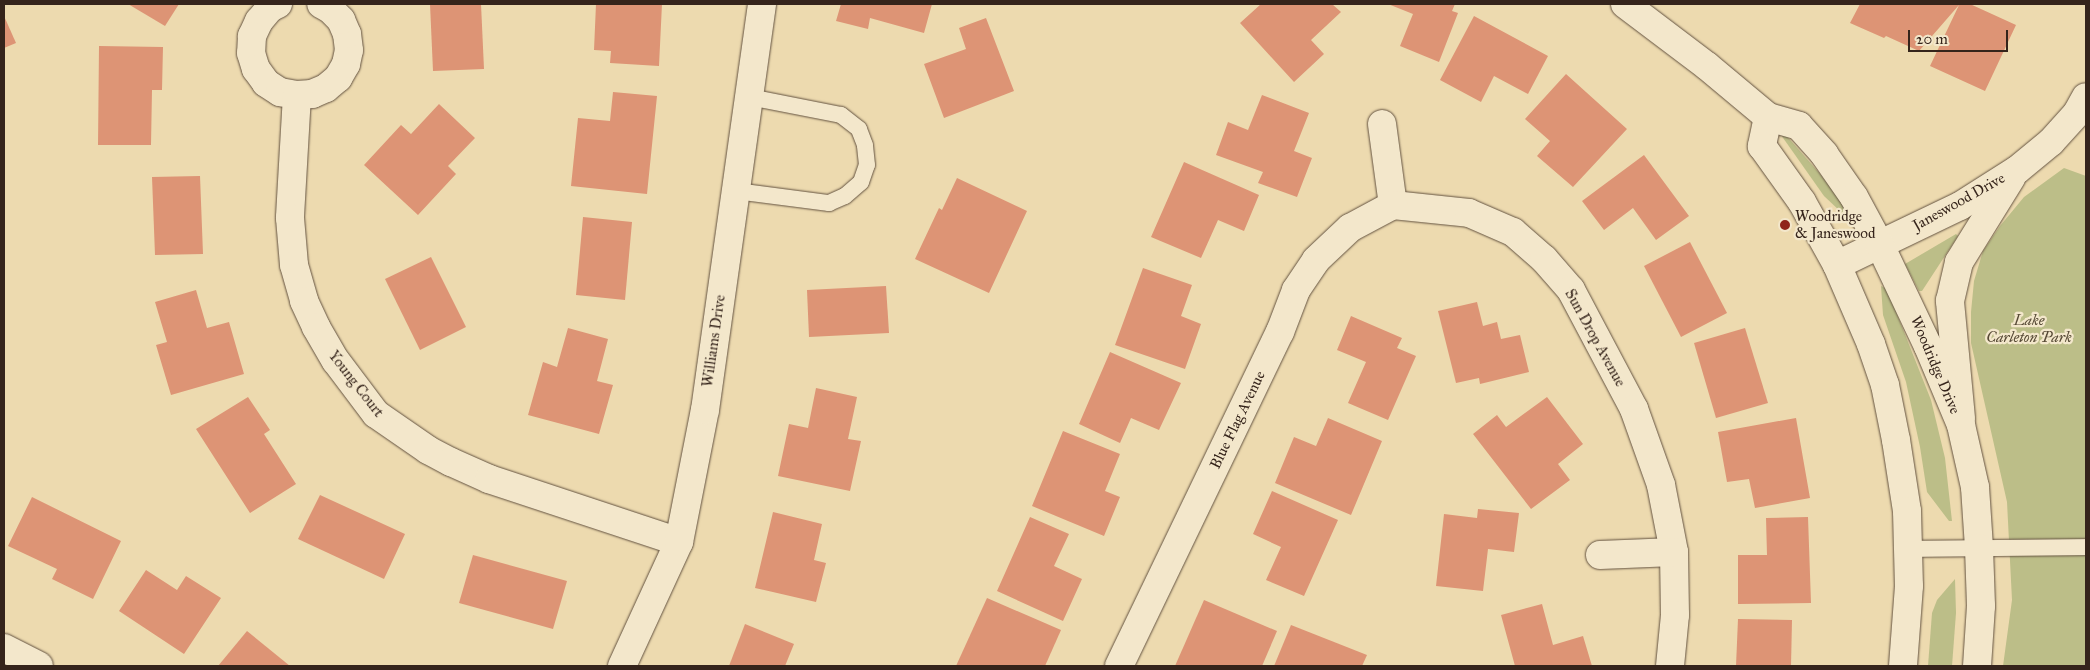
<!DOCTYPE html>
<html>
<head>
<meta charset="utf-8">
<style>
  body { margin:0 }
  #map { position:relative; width:2090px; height:670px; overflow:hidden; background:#eddaaf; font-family:"IM FELL Great Primer",serif }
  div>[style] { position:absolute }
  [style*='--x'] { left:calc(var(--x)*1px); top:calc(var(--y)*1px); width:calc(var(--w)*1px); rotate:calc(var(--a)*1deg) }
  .green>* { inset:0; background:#bcbe88 }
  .building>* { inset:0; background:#dd9475 }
  .roads { filter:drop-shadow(0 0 1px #635240) drop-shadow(0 0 1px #635240) }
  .service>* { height:16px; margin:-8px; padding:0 8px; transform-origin:8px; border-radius:8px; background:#f3e7cb }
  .minor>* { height:28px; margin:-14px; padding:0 14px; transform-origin:14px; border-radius:14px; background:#f3e7cb }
  .tertiary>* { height:28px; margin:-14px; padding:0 14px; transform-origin:14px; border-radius:14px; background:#f3e7cb }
  .dots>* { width:14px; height:14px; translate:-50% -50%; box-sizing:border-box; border:2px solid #f3e7cb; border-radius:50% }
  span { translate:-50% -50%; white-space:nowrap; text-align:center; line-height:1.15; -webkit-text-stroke:4.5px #f3e7cb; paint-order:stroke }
  .street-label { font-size:15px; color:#35241b }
  .poi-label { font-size:15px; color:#35241b }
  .left { translate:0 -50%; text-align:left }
  .park-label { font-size:15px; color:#574a36; font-style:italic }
  .frame { position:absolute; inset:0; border:5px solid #35241b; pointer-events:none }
  .scale { position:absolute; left:1908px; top:30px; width:100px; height:22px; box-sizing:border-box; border:2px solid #35241b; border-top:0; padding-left:6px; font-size:15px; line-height:18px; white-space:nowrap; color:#35241b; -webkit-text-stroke:4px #f3e7cb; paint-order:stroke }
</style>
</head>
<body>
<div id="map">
  <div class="green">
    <i style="clip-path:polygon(1784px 133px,1821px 175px,1844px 206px,1844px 211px,1842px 213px,1824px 196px,1781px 135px)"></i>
    <i style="clip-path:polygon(2064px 168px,2086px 176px,2086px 666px,2003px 666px,2012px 600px,2007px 502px,1971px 343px,1971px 312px,1974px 281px,1983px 251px,2000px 226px,2024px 197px)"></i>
    <i style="clip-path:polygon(1956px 234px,1958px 236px,1939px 265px,1922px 291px,1919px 291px,1905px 264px)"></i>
    <i style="clip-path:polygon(1881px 286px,1887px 289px,1931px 400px,1945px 458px,1952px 521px,1949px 521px,1927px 492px,1920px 447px,1906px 382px,1883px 315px)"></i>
    <i style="clip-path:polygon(1955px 579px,1956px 613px,1952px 666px,1928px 666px,1932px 613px,1937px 600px)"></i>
  </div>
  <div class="building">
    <i style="clip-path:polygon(128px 4px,179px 4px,165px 26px)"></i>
    <i style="clip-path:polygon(430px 4px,481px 4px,484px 69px,433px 71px)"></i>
    <i style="clip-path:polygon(596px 4px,662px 4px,659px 66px,610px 63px,611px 51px,594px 50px)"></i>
    <i style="clip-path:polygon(841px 4px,932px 4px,924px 33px,870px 18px,868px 29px,836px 21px)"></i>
    <i style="clip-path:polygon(1261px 4px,1332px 4px,1341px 12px,1311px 40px,1324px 54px,1294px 82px,1240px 23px)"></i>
    <i style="clip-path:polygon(1388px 4px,1455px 4px,1452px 11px,1458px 13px,1439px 62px,1400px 46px,1413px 14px)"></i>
    <i style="clip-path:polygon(1860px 4px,1970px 4px,2016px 25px,1985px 91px,1930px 66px,1959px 5px,1919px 51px,1886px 36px,1884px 38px,1850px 23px)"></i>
    <i style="clip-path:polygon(4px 16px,16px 43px,4px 48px)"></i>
    <i style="clip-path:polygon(1474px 16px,1548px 56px,1528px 94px,1494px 76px,1481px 102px,1440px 80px)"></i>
    <i style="clip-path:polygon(986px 18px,1014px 91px,944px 118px,924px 64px,966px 49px,959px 28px)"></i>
    <i style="clip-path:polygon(99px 46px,163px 47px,162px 90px,152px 90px,151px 145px,98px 145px)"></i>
    <i style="clip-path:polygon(1566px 74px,1627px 129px,1573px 187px,1537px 156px,1550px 141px,1525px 119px)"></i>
    <i style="clip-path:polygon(613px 92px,657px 96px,647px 194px,571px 186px,578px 118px,610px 121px)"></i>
    <i style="clip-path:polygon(1262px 95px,1309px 113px,1294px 151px,1312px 158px,1297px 197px,1258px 183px,1263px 172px,1216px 155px,1228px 122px,1248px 130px)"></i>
    <i style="clip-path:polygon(439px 104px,475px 138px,448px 166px,456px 174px,418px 215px,364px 165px,401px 125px,411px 134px)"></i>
    <i style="clip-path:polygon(1644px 155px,1689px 216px,1656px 240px,1633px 208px,1604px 230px,1582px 201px)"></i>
    <i style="clip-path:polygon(1184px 162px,1259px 195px,1244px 231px,1218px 220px,1201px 258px,1151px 237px)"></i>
    <i style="clip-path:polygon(200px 176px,203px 254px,155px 255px,152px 177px)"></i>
    <i style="clip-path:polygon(957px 178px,1027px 211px,989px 293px,915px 259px,939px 208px,942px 210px)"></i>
    <i style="clip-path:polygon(583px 217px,632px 222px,625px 300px,576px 295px)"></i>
    <i style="clip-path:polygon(1690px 242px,1727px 313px,1681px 337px,1644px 266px)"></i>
    <i style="clip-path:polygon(431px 257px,466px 327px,420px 350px,385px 279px)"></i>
    <i style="clip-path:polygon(1143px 268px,1192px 285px,1181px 316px,1201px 324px,1185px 369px,1115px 345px)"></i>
    <i style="clip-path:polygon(886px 286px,889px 333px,809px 337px,807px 290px)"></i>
    <i style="clip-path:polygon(196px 290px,207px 328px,229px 322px,244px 374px,171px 395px,156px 345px,167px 342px,155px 302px)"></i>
    <i style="clip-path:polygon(1477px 302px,1483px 326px,1497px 322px,1501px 339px,1520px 335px,1529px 372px,1480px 384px,1479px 378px,1456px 383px,1438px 311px)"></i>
    <i style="clip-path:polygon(1351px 316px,1402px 338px,1397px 348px,1416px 356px,1388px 420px,1348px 403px,1366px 362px,1337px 350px)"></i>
    <i style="clip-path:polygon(568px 328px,608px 339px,597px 381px,613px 385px,599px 434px,528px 415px,543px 362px,557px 367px)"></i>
    <i style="clip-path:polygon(1745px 328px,1768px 403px,1716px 418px,1694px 343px)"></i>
    <i style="clip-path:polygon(1110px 352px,1181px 383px,1159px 430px,1131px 418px,1120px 443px,1079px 424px)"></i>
    <i style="clip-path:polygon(816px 388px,857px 397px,848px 439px,861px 441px,850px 491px,778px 476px,789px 424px,808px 428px)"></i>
    <i style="clip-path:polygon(248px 397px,270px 430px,264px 434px,296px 484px,250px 513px,196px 429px)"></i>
    <i style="clip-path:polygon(1547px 397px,1583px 444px,1558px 464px,1570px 480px,1531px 509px,1473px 434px,1497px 415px,1506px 427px)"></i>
    <i style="clip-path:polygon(1328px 418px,1382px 441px,1351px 515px,1275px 483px,1294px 437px,1316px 446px)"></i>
    <i style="clip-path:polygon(1796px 418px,1810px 498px,1755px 508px,1749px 479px,1727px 482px,1718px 432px)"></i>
    <i style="clip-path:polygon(1063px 431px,1120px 454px,1105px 491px,1120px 497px,1104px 536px,1032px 506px)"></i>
    <i style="clip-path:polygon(1272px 491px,1338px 520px,1304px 596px,1266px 580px,1281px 547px,1253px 534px)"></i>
    <i style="clip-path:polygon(320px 495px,405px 534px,384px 579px,298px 539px)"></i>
    <i style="clip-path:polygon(32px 497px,121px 541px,93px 599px,52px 579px,57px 569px,8px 546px)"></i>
    <i style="clip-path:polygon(1478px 509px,1519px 513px,1514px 552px,1488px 549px,1483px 591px,1436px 586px,1444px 514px,1477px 518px)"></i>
    <i style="clip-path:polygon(773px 512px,822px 524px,814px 560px,826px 563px,816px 602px,755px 588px)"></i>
    <i style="clip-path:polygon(1030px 517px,1069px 534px,1054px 566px,1082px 579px,1063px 621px,997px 591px)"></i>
    <i style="clip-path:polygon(1808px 517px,1811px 603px,1738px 604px,1738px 555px,1767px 555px,1766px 518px)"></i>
    <i style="clip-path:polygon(473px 555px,567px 581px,553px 629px,459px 603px)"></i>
    <i style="clip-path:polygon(146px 570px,177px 590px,186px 576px,221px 598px,184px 654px,119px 611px)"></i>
    <i style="clip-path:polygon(987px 598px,1061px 630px,1045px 666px,956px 666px)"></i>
    <i style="clip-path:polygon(1204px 600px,1277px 631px,1262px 666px,1175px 666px)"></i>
    <i style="clip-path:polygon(1542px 604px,1553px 645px,1583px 636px,1592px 666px,1515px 666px,1501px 615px)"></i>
    <i style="clip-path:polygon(1738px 619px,1792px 620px,1791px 666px,1736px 666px)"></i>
    <i style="clip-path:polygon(745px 624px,794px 644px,785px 666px,729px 666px)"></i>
    <i style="clip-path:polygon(1291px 625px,1367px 655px,1362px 666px,1274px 666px)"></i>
    <i style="clip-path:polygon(247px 631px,290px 666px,218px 666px)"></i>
  </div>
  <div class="roads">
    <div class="service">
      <i style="--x:736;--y:191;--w:94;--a:7.4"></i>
      <i style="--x:829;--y:203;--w:17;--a:-24"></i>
      <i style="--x:845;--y:196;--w:21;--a:-41"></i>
      <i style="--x:861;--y:182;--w:18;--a:-71"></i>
      <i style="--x:867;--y:165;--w:20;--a:-96"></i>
      <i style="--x:865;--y:145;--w:17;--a:-111"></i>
      <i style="--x:859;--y:129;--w:23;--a:-142"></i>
      <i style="--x:841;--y:115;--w:94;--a:-168.9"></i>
      <i style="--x:1909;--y:549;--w:177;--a:-0.6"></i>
    </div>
    <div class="minor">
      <i style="--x:278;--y:4;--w:9;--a:153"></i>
      <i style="--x:270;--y:8;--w:17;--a:130"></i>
      <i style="--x:259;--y:21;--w:17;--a:115"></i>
      <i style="--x:252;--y:36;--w:17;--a:93"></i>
      <i style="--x:251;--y:53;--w:17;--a:73"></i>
      <i style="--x:256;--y:69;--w:17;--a:54"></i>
      <i style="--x:266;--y:83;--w:17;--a:33"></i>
      <i style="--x:280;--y:92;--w:17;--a:10"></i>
      <i style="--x:297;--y:95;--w:15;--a:-4"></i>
      <i style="--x:312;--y:94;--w:15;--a:-23"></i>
      <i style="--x:326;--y:88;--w:16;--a:-40"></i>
      <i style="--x:338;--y:78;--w:16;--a:-60"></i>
      <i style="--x:346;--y:64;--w:14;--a:-78"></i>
      <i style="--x:349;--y:50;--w:16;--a:-97"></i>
      <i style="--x:347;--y:34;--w:15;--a:-113"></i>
      <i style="--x:341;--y:20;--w:16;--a:-135"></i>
      <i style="--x:330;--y:9;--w:10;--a:-151"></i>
      <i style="--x:297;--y:95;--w:123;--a:93.3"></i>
      <i style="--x:290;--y:218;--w:47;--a:85.1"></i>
      <i style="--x:294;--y:265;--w:37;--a:74"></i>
      <i style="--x:304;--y:301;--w:29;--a:65"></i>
      <i style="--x:316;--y:327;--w:39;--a:60"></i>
      <i style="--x:336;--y:361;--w:66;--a:53"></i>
      <i style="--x:376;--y:414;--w:63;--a:34.7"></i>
      <i style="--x:428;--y:450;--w:26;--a:28"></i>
      <i style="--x:451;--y:462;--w:42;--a:24.1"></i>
      <i style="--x:489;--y:479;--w:200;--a:18.3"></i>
      <i style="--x:1382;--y:124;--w:82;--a:82.3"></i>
      <i style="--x:1393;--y:205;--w:76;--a:6"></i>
      <i style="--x:1469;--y:213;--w:48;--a:23.4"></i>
      <i style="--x:1513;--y:232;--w:41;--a:41.1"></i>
      <i style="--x:1544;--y:259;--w:41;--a:48.9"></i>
      <i style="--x:1571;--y:290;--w:135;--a:62.1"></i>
      <i style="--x:1634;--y:409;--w:81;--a:70.4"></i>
      <i style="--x:1661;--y:485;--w:68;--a:79"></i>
      <i style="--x:1674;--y:552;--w:63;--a:89.1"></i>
      <i style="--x:1675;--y:615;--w:51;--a:95.6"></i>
      <i style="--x:1837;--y:265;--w:136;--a:-25.6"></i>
      <i style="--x:1960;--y:206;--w:67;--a:-32.3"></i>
      <i style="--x:2017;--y:170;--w:44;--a:-39.5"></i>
      <i style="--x:2051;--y:142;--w:39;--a:-48"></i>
      <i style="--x:2077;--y:113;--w:18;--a:-61"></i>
      <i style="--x:1961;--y:418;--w:118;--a:-95.4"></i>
      <i style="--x:1950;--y:301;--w:40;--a:-77"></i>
      <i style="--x:1959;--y:262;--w:99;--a:-58.2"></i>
      <i style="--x:1600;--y:555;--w:74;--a:-2.3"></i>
      <i style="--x:4;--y:648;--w:39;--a:27"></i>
      <i style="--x:622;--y:666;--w:136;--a:-65.3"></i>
      <i style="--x:679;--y:542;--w:135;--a:-78.9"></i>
      <i style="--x:705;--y:410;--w:410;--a:-82"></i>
      <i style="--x:1119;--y:666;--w:371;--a:-64.3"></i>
      <i style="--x:1280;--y:332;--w:45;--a:-69.1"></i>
      <i style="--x:1296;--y:290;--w:36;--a:-56"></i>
      <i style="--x:1316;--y:260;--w:47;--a:-43.3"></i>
      <i style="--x:1350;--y:228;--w:49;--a:-28.1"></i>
    </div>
    <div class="tertiary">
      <i style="--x:1625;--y:4;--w:103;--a:37.1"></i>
      <i style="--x:1707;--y:66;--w:80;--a:39.9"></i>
      <i style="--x:1768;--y:117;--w:32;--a:16"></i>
      <i style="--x:1799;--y:126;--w:38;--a:48"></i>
      <i style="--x:1824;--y:154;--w:52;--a:55.1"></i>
      <i style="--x:1854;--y:197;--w:55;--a:61.6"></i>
      <i style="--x:1880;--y:245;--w:112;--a:64.6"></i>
      <i style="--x:1928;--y:346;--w:86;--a:67.3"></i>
      <i style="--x:1961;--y:425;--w:64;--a:77.3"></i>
      <i style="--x:1975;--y:487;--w:61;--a:86.2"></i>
      <i style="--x:1979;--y:548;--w:58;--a:88"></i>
      <i style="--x:1981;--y:606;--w:60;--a:93.8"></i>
      <i style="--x:1768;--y:117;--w:30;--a:102"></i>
      <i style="--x:1762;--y:146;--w:69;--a:54.5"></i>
      <i style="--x:1802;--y:202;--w:72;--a:60.9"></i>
      <i style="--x:1837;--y:265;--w:86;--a:66.7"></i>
      <i style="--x:1871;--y:344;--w:43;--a:71.1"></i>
      <i style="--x:1885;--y:385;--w:56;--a:78.7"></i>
      <i style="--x:1896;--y:440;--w:72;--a:81.2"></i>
      <i style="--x:1907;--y:511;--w:75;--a:88.5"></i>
      <i style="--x:1909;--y:586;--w:80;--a:94.3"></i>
    </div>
  </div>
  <div class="dots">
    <i style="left:1785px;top:225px;background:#8f2418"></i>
  </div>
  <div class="street-label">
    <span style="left:1959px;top:202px;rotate:-29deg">Janeswood Drive</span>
    <span style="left:1595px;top:338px;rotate:61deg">Sun Drop Avenue</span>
    <span style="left:714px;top:341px;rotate:-82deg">Williams Drive</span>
    <span style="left:1935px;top:365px;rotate:67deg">Woodridge Drive</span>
    <span style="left:356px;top:384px;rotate:52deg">Young Court</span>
    <span style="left:1238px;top:420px;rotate:-64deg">Blue Flag Avenue</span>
  </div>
  <div class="poi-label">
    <span class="left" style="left:1795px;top:225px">Woodridge<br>&amp; Janeswood</span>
  </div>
  <div class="park-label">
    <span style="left:2029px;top:329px">Lake<br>Carleton Park</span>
  </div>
  <div class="frame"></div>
  <div class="scale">20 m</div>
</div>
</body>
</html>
